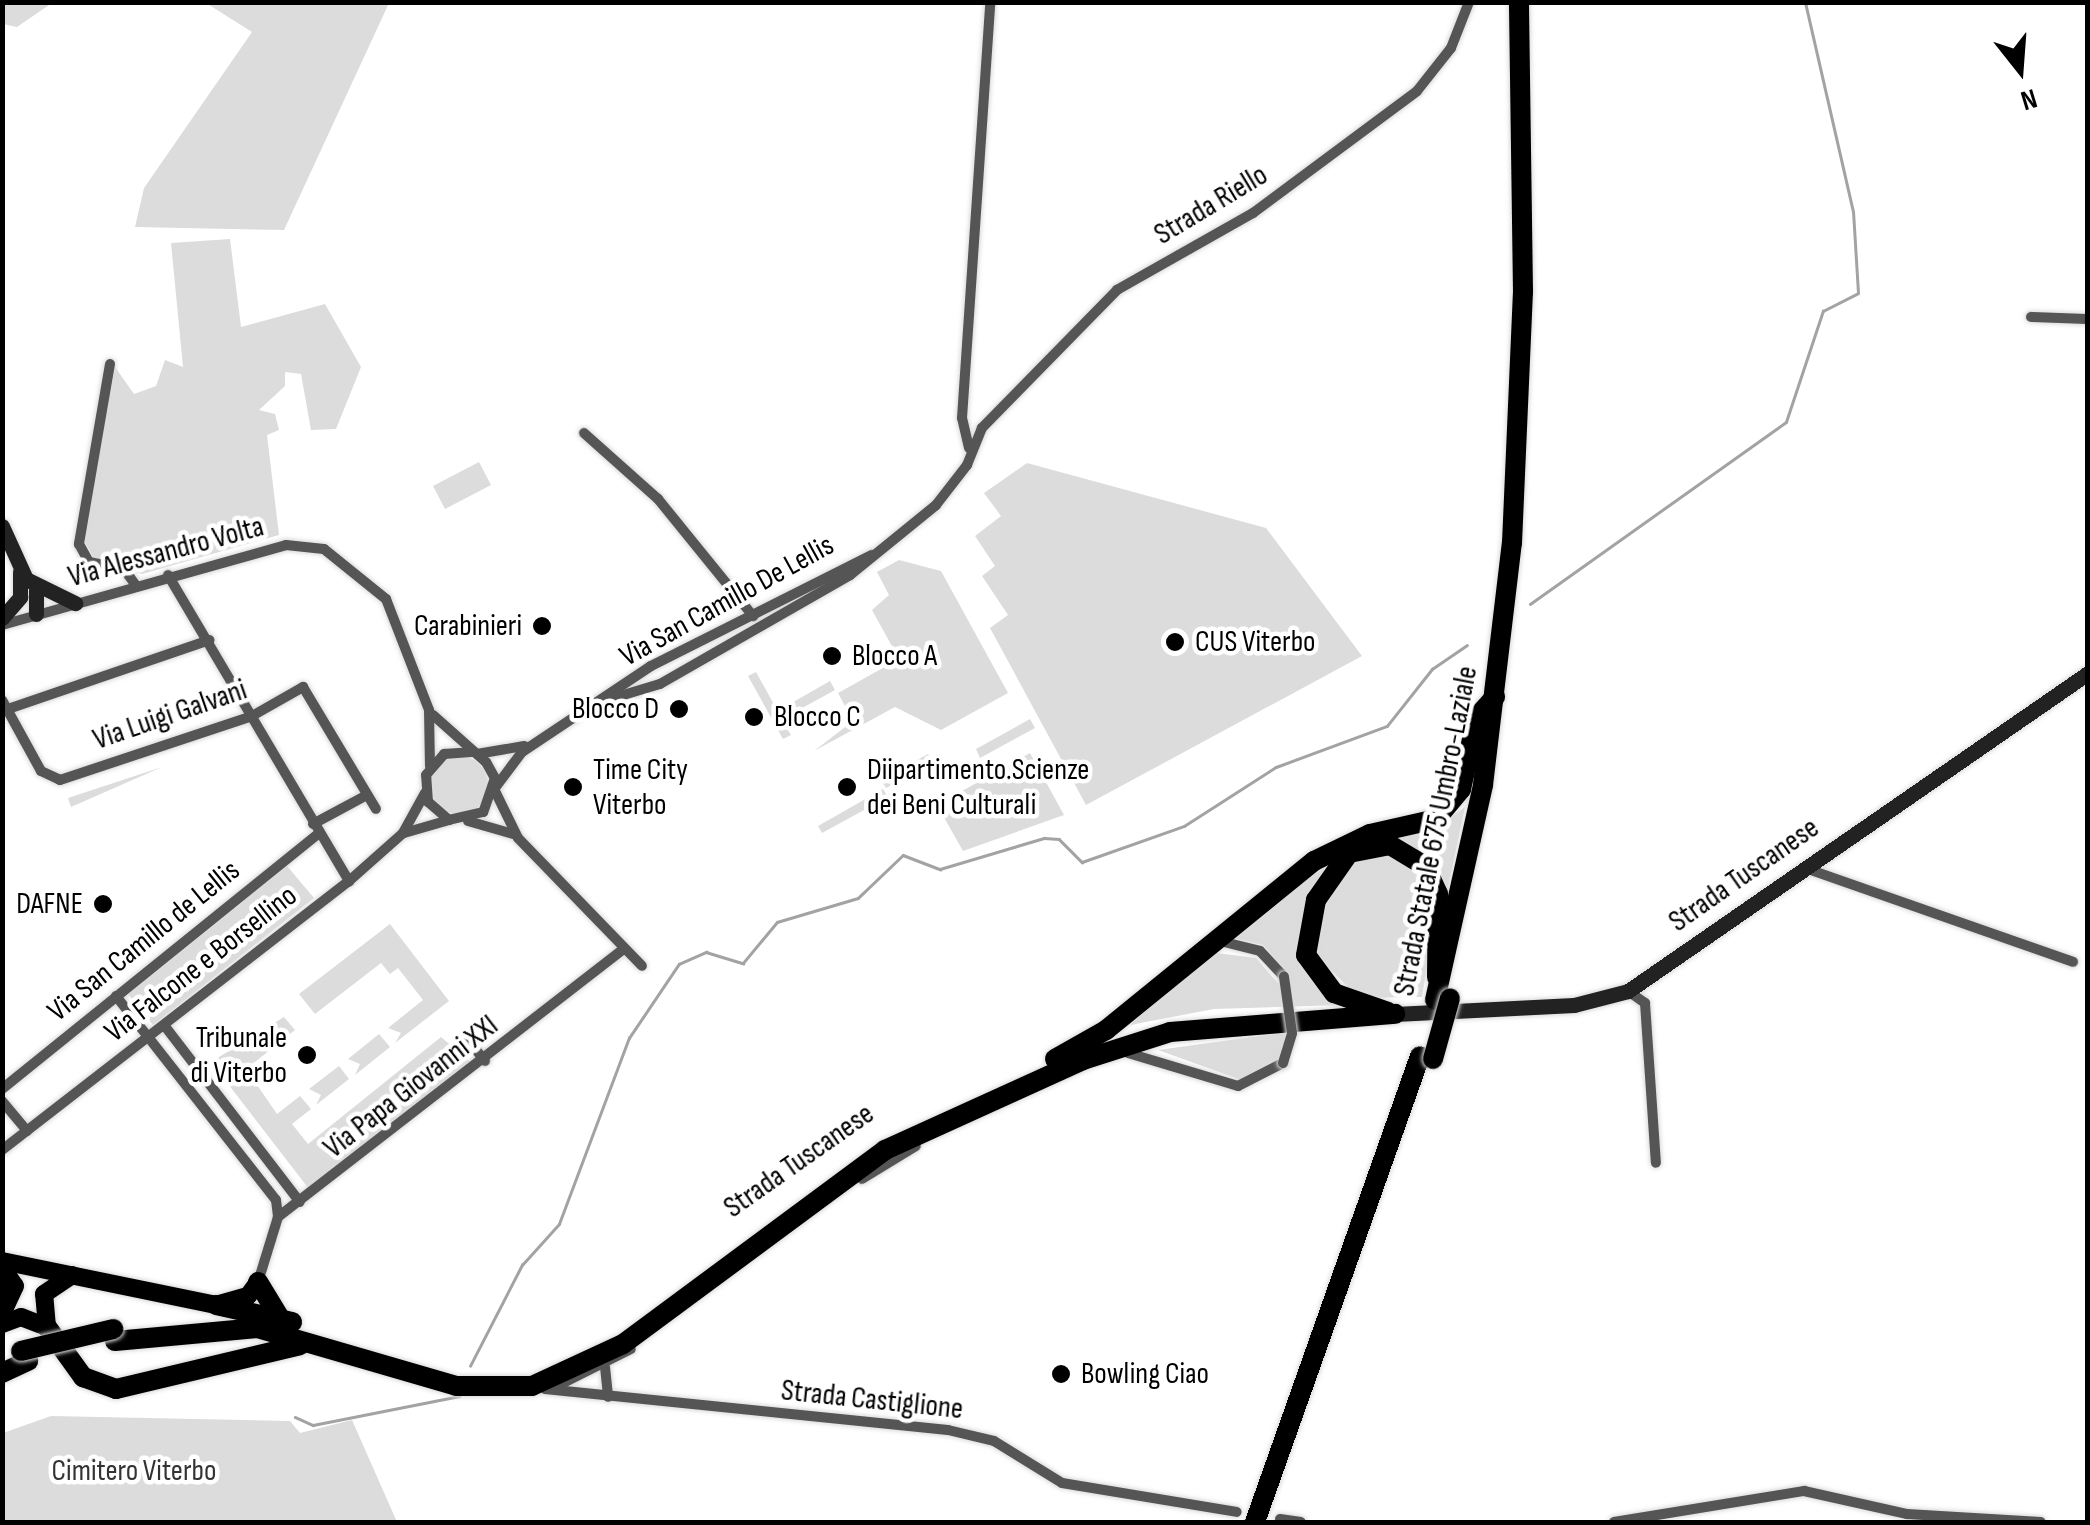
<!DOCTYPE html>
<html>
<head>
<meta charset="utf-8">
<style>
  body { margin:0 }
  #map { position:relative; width:2090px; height:1525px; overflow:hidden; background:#fff; font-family:"Sofia Sans Condensed",sans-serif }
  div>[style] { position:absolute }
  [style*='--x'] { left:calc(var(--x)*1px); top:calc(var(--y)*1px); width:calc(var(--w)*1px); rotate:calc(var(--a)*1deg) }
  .green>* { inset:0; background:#dcdcdc }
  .round { border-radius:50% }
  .stream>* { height:2.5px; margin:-1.25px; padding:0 1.25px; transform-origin:1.25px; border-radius:1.25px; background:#a3a3a3 }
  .roads { filter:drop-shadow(0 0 2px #dbdbdb) drop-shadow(0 0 2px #dbdbdb) }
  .street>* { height:10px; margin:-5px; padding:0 5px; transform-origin:5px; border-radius:5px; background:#555 }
  .secondary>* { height:15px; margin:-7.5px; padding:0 7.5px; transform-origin:7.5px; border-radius:7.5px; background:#222 }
  .primary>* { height:18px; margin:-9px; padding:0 9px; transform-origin:9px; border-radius:9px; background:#000 }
  .highway>* { height:20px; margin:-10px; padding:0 10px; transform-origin:10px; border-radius:10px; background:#000 }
  .bridges { filter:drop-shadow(0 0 2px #dbdbdb) drop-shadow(0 0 2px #dbdbdb) }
  .street-bridge>* { height:10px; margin:-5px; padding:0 5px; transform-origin:5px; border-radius:5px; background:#555 }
  .highway-bridge>* { height:20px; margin:-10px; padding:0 10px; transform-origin:10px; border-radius:10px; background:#000 }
  .dots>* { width:28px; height:28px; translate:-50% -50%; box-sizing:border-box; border:5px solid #fff; border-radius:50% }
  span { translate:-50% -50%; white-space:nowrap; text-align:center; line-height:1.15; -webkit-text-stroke:9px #fff; paint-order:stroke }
  .street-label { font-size:30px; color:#000 }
  .poi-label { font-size:30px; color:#000 }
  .right { translate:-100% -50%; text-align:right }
  .left { translate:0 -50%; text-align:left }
  .park-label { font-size:30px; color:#333 }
  .frame { position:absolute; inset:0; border:5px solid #000; pointer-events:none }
  .north { position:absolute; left:1970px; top:20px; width:100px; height:100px; -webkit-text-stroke:8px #fff; paint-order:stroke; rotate:163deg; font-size:28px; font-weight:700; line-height:40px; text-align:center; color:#000 }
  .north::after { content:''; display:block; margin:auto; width:35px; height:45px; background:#000; clip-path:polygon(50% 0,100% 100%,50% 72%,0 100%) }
</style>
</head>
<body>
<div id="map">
  <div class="green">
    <i style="clip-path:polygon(3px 2px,52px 2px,52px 3px,17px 27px,3px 24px)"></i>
    <i style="clip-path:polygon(206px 3px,389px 3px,284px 230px,135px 227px,144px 188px,252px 32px)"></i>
    <i style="clip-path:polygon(230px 239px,241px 327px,325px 304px,361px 367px,336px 429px,311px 430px,301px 374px,285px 372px,285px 386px,259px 410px,275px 414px,279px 430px,267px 435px,279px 535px,142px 574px,95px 561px,83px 538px,115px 367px,134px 394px,156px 386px,165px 360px,183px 367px,171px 243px)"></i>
    <i style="clip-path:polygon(479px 462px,491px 485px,445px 509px,433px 486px)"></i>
    <i style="clip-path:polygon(1027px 463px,1266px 528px,1362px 656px,1086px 805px,990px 628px,1008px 615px,982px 576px,995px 566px,975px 536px,1001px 516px,984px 493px)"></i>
    <i style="clip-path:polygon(899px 560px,941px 571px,1008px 693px,941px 730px,895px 707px,814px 751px,853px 721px,838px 693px,899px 659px,872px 610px,889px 595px,877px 572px)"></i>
    <i style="clip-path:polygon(756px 672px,791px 735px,783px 739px,748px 676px)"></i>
    <i style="clip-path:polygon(830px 681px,835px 690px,793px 713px,788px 705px)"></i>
    <i style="clip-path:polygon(1030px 719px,1035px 728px,980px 758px,976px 749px)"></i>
    <i style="clip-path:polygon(1030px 753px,1064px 815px,963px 851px,937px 805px)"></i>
    <i style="clip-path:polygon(928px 754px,933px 762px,886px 788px,881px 780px)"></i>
    <i class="round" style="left:430px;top:756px;width:58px;height:58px"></i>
    <i style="clip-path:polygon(162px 767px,71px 807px,68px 798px)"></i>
    <i style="clip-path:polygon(883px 789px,888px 797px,822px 833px,818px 826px)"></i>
    <i style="clip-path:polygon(1465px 807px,1447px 892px,1386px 838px,1432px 831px)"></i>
    <i style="clip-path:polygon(1389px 852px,1421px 870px,1436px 913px,1422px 997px,1359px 998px,1314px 953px,1330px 883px,1352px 858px)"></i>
    <i style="clip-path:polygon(1330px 864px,1301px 931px,1339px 1005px,1214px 1009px,1130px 1025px,1209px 952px,1256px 958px,1278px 983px,1291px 977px,1263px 945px,1224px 936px)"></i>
    <i style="clip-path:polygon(287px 866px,314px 898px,153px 1025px,128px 994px)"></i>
    <i style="clip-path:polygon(390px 924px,449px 1001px,395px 1043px,401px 1033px,388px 1028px,423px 1000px,398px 968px,390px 974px,381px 963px,315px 1014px,299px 994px)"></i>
    <i style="clip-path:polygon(284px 1017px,295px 1030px,246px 1069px,277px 1114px,300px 1096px,311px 1109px,292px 1124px,308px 1144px,441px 1037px,471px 1062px,309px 1189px,211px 1062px)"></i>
    <i style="clip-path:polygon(1288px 1032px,1280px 1060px,1244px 1081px,1158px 1050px)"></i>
    <i style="clip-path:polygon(379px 1034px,390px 1047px,355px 1075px,360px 1064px,348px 1059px)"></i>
    <i style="clip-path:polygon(339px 1066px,349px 1079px,316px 1105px,321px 1095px,309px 1089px)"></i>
    <i style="clip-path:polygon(51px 1416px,290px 1421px,300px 1433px,352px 1420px,397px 1522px,3px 1522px,3px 1433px)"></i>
  </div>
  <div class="stream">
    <i style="--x:1530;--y:604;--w:314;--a:-35.4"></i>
    <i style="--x:1786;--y:422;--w:117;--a:-71.6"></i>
    <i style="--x:1823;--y:311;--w:39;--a:-27"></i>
    <i style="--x:1858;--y:293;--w:81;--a:-93.5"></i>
    <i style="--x:1853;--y:212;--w:215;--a:-102.9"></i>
    <i style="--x:470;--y:1366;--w:114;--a:-62.8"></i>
    <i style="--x:522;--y:1265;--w:55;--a:-47.9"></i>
    <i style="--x:559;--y:1224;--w:199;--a:-69.4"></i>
    <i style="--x:629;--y:1038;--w:89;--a:-56"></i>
    <i style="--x:679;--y:964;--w:30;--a:-24"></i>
    <i style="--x:706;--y:952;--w:39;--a:17"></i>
    <i style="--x:743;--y:963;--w:53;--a:-50.3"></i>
    <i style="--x:777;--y:922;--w:84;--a:-16.5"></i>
    <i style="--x:858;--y:898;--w:62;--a:-43.7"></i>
    <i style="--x:903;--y:855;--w:40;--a:21"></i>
    <i style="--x:940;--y:869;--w:109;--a:-16.6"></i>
    <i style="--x:1044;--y:838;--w:15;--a:4"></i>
    <i style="--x:1059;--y:839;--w:33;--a:45"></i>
    <i style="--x:1082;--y:862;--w:108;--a:-19.4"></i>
    <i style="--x:1184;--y:826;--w:109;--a:-32.7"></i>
    <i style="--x:1276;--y:767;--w:118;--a:-20.3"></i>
    <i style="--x:1387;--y:726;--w:73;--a:-51.7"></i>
    <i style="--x:1432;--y:669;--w:42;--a:-34.4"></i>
    <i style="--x:295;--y:1417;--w:20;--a:24"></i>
    <i style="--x:313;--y:1425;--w:149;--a:-11.2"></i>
  </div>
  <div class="roads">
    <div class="street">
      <i style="--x:2031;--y:317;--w:57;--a:2"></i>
      <i style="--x:110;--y:364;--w:183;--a:99.8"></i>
      <i style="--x:79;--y:544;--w:21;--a:61"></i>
      <i style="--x:89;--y:562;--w:36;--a:11"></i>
      <i style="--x:124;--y:569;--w:19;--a:54"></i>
      <i style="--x:584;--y:433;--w:99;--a:41.7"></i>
      <i style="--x:658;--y:499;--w:151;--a:50.9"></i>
      <i style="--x:969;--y:448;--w:31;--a:-103"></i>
      <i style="--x:962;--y:418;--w:417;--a:-86.1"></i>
      <i style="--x:168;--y:575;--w:356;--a:59.4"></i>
      <i style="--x:2;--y:625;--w:295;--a:-15.7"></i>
      <i style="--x:286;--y:545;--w:38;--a:6"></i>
      <i style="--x:324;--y:549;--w:80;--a:38.9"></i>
      <i style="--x:386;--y:599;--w:119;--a:68.8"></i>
      <i style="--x:429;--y:710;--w:56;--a:89"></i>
      <i style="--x:610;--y:699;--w:52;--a:-16.7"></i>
      <i style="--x:660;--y:684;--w:219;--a:-29.8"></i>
      <i style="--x:850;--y:575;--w:111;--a:-39.1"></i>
      <i style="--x:936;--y:505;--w:51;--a:-52.2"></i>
      <i style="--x:967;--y:465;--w:40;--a:-68"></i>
      <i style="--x:982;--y:428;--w:193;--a:-45.6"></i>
      <i style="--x:1117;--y:290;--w:156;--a:-29.5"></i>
      <i style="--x:1253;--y:213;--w:204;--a:-36.6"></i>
      <i style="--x:1417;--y:91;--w:55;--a:-51.7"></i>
      <i style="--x:1451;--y:48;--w:49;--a:-68.6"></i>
      <i style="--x:2;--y:700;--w:81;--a:61.2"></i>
      <i style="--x:41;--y:771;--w:21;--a:25"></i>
      <i style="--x:60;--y:780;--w:202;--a:-18.4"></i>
      <i style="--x:252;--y:716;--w:59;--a:-29.6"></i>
      <i style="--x:303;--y:687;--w:142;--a:59.1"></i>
      <i style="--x:8;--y:709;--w:213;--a:-18.9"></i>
      <i style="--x:433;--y:715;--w:71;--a:41.6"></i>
      <i style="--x:486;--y:762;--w:18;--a:61"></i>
      <i style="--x:495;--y:778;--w:36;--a:109"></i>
      <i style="--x:483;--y:812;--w:35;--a:167"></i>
      <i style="--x:449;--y:820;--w:28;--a:-139"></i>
      <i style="--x:428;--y:802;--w:27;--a:-94"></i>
      <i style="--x:426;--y:775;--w:28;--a:-49"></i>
      <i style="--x:444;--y:754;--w:27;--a:-4"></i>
      <i style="--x:477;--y:754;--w:48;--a:-9.7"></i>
      <i style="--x:495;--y:788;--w:45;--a:-53.1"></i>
      <i style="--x:522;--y:752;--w:155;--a:-33.7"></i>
      <i style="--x:651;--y:666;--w:247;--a:-26.7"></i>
      <i style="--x:495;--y:791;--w:52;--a:63.9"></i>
      <i style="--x:518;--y:838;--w:178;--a:45.9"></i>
      <i style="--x:468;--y:821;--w:47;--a:16.1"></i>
      <i style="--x:313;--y:824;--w:61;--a:-28.2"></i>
      <i style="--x:404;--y:833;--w:47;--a:-16.1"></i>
      <i style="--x:1805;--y:868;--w:284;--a:19.3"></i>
      <i style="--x:1224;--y:942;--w:37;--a:14"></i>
      <i style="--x:1260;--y:951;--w:35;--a:47"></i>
      <i style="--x:1628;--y:991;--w:21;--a:35"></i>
      <i style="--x:1645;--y:1003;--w:160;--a:86.1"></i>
      <i style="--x:116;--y:996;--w:259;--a:51.9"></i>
      <i style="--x:276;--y:1200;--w:17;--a:83"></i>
      <i style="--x:164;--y:1025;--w:223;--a:52.5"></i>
      <i style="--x:468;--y:1040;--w:27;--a:51"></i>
      <i style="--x:1128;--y:1053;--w:115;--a:16.7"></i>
      <i style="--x:1238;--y:1086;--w:51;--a:-27.1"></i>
      <i style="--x:2;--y:1089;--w:407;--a:-38.9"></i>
      <i style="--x:2;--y:1101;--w:39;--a:50"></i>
      <i style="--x:2;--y:1150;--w:439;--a:-37.8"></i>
      <i style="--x:349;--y:881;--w:72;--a:-41.6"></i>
      <i style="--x:403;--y:833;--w:46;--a:-61.2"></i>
      <i style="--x:862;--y:1179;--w:63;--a:-31.4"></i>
      <i style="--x:258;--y:1282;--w:68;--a:-72.9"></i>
      <i style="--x:278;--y:1217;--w:438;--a:-37.8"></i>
      <i style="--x:605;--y:1367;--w:30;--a:84"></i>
      <i style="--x:561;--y:1384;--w:78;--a:-26.6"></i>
      <i style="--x:545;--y:1389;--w:405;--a:5.8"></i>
      <i style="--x:948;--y:1430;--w:47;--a:13.4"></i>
      <i style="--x:994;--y:1441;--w:80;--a:31.7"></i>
      <i style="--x:1062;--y:1483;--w:177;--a:9.4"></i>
      <i style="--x:1280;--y:1519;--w:21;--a:8"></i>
      <i style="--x:1614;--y:1522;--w:193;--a:-9.3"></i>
      <i style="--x:1804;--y:1491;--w:106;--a:12.6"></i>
      <i style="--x:1907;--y:1514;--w:134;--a:3.4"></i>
    </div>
    <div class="secondary">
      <i style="--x:2;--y:526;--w:58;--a:65.6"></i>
      <i style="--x:26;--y:579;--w:55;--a:26.1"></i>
      <i style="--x:36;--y:614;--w:24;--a:-90"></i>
      <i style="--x:2;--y:618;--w:28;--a:-49"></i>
      <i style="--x:20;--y:597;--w:25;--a:-90"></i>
      <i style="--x:1395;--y:1014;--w:179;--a:-2.9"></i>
      <i style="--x:1574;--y:1005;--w:56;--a:-14.5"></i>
      <i style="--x:1628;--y:991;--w:559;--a:-34.66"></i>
    </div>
    <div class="primary">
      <i style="--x:2;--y:1261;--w:218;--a:11.6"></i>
      <i style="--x:216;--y:1305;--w:33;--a:-16"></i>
      <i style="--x:248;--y:1296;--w:17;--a:-54"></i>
      <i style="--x:2;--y:1267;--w:23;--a:56"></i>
      <i style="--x:15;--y:1286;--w:31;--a:115"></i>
      <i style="--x:2;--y:1324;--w:20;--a:-20"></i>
      <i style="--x:21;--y:1317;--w:28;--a:21"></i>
      <i style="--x:47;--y:1327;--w:33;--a:-95"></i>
      <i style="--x:44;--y:1294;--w:34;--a:-34"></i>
    </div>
    <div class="highway">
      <i style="--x:1435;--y:1000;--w:220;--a:-77.4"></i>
      <i style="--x:1483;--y:785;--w:244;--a:-83.2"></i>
      <i style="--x:1512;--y:543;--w:251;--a:-87.5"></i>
      <i style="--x:1523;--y:292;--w:290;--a:-90.8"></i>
      <i style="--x:1388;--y:1012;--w:57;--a:-160.6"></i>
      <i style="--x:1334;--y:993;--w:47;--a:-126.4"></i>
      <i style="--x:1306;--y:955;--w:56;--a:-79.7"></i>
      <i style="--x:1316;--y:900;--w:57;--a:-54.9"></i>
      <i style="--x:1349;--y:853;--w:42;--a:-11"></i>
      <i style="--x:1390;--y:845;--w:41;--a:31"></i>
      <i style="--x:1425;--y:866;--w:31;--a:65"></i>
      <i style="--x:1438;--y:894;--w:83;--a:90.7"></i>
      <i style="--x:1055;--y:1059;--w:59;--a:-29.6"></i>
      <i style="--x:1106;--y:1030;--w:268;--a:-39.1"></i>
      <i style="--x:1314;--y:861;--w:62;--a:-25.7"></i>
      <i style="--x:1370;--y:834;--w:68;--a:-12.8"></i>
      <i style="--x:1436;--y:819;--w:39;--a:-50"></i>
      <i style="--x:1461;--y:789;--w:74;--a:-77.5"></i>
      <i style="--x:1477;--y:717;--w:27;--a:-48"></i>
      <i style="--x:258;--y:1282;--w:42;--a:58.6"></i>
      <i style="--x:216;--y:1305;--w:78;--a:12.6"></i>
      <i style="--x:47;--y:1327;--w:62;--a:54.2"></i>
      <i style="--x:83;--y:1377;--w:35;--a:20"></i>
      <i style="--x:116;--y:1389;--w:189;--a:-13.4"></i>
      <i style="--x:115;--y:1341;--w:143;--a:-5.2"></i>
      <i style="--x:257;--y:1328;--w:207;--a:16.2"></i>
      <i style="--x:456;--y:1386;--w:76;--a:0"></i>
      <i style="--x:532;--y:1386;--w:100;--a:-24.8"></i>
      <i style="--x:623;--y:1344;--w:326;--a:-36.5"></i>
      <i style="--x:885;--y:1150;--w:217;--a:-24.4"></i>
      <i style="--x:1083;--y:1060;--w:91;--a:-17.8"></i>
      <i style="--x:1170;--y:1032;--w:226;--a:-4.6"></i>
      <i style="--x:2;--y:1373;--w:29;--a:-25"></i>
      <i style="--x:1255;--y:1522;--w:494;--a:-70.5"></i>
    </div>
  </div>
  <div class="bridges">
    <div class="street-bridge">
      <i style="--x:1283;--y:1063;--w:31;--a:-73"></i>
      <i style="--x:1292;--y:1033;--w:57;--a:-98.1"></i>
    </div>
    <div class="highway-bridge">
      <i style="--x:1433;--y:1059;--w:63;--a:-74.4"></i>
      <i style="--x:21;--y:1351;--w:95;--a:-13.4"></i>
    </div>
  </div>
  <div class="dots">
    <i style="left:542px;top:626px;background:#000"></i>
    <i style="left:1175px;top:642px;background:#000"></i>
    <i style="left:832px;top:656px;background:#000"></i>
    <i style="left:679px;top:709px;background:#000"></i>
    <i style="left:754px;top:717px;background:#000"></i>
    <i style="left:573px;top:787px;background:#000"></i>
    <i style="left:847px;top:787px;background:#000"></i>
    <i style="left:103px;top:904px;background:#000"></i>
    <i style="left:307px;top:1055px;background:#000"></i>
    <i style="left:1061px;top:1374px;background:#000"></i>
  </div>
  <div class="street-label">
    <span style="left:1211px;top:205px;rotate:-31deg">Strada Riello</span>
    <span style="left:166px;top:552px;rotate:-15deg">Via Alessandro Volta</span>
    <span style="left:727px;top:601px;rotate:-29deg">Via San Camillo De Lellis</span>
    <span style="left:170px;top:715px;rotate:-19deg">Via Luigi Galvani</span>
    <span style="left:1436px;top:831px;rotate:-79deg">Strada Statale 675 Umbro-Laziale</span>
    <span style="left:1744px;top:875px;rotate:-35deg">Strada Tuscanese</span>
    <span style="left:144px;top:941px;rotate:-39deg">Via San Camillo de Lellis</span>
    <span style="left:201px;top:964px;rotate:-38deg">Via Falcone e Borsellino</span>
    <span style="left:411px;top:1087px;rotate:-38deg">Via Papa Giovanni XXI</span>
    <span style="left:799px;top:1161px;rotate:-35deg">Strada Tuscanese</span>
    <span style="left:872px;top:1400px;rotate:6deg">Strada Castiglione</span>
  </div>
  <div class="poi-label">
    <span class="right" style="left:522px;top:626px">Carabinieri</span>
    <span class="left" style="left:1195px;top:642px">CUS Viterbo</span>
    <span class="left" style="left:852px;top:656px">Blocco A</span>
    <span class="right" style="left:659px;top:709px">Blocco D</span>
    <span class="left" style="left:774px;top:717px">Blocco C</span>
    <span class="left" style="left:593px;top:787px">Time City<br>Viterbo</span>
    <span class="left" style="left:867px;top:787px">Diipartimento.Scienze<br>dei Beni Culturali</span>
    <span class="right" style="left:83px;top:904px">DAFNE</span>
    <span class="right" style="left:287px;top:1055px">Tribunale<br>di Viterbo</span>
    <span class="left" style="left:1081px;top:1374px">Bowling Ciao</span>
  </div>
  <div class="park-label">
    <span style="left:134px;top:1471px">Cimitero Viterbo</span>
  </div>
  <div class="frame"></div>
  <div class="north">N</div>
</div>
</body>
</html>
